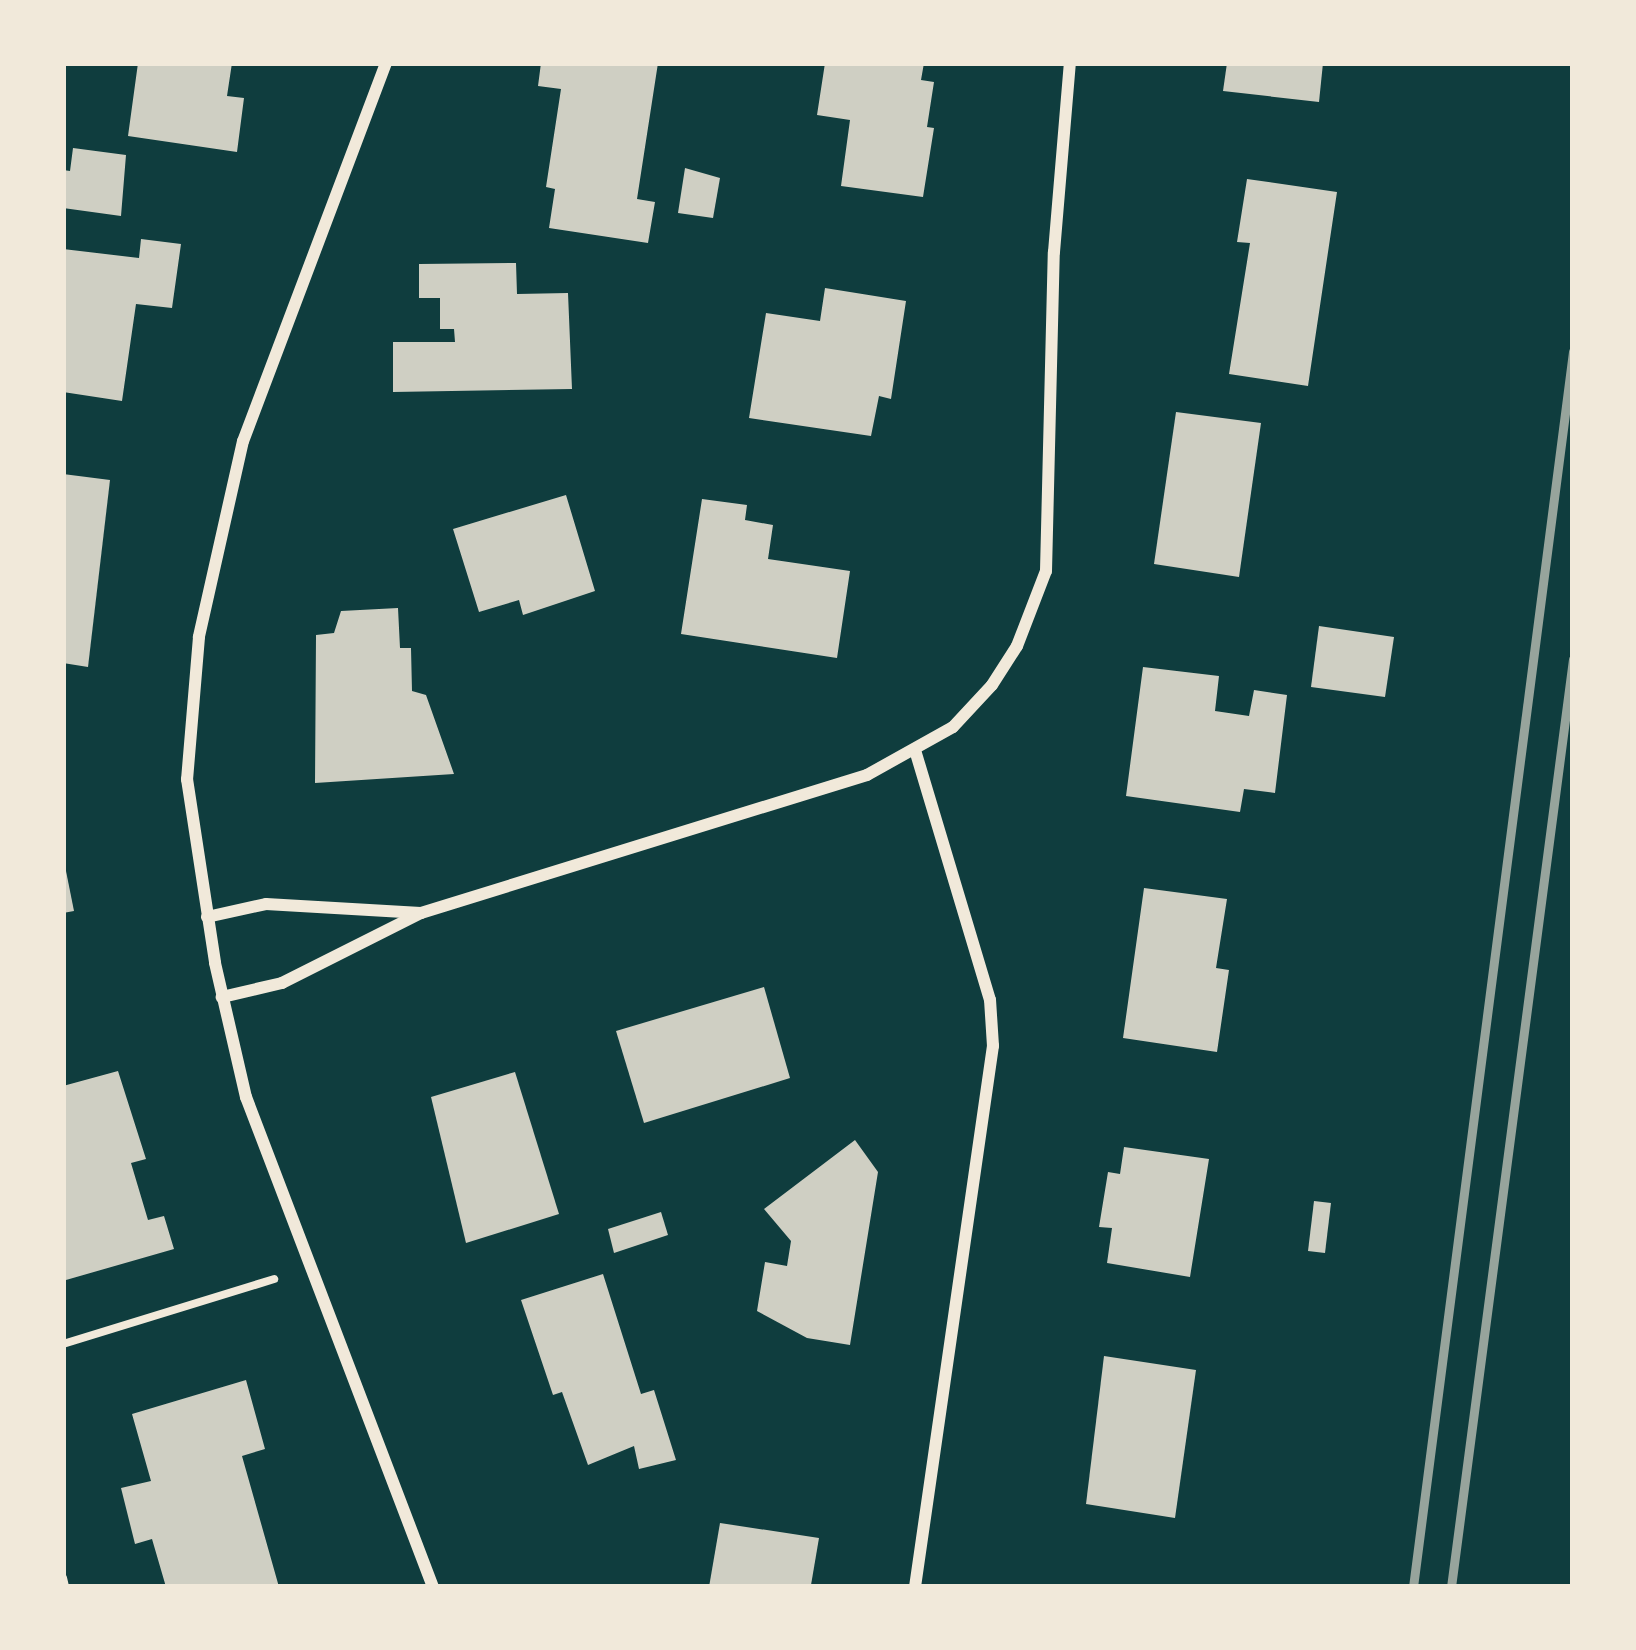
<!DOCTYPE html>
<html>
<head>
<meta charset="utf-8">
<style>
  body { margin:0 }
  #map { position:relative; width:1636px; height:1650px; overflow:hidden; background:#0f3d3e; font-family:"Asap Condensed",sans-serif }
  div>[style] { position:absolute }
  [style*='--x'] { left:calc(var(--x)*1px); top:calc(var(--y)*1px); width:calc(var(--w)*1px); rotate:calc(var(--a)*1deg) }
  .building>* { inset:0; background:#cfcfc3 }
  .path>* { height:8px; margin:-4px; padding:0 4px; transform-origin:4px; border-radius:4px; background:#f1e9da }
  .minor>* { height:12px; margin:-6px; padding:0 6px; transform-origin:6px; border-radius:6px; background:#f1e9da }
  .rail>* { height:9px; margin:-4.5px; padding:0 4.5px; transform-origin:4.5px; border-radius:4.5px; background:#97a49c }
  span { translate:-50% -50%; white-space:nowrap; text-align:center; line-height:1.15; -webkit-text-stroke:9px #f1e9da; paint-order:stroke }
  .frame { position:absolute; inset:0; border:66px solid #f1e9da; pointer-events:none }
</style>
</head>
<body>
<div id="map">
  <div class="building">
    <i style="clip-path:polygon(138px 63px,232px 63px,227px 96px,244px 98px,237px 152px,128px 136px)"></i>
    <i style="clip-path:polygon(541px 63px,658px 63px,637px 199px,655px 202px,648px 243px,549px 228px,555px 189px,546px 187px,561px 89px,538px 86px)"></i>
    <i style="clip-path:polygon(825px 63px,924px 63px,921px 80px,934px 82px,927px 127px,934px 128px,923px 197px,841px 186px,850px 120px,817px 115px)"></i>
    <i style="clip-path:polygon(1227px 63px,1323px 63px,1319px 102px,1223px 91px)"></i>
    <i style="clip-path:polygon(73px 148px,126px 155px,121px 216px,63px 208px,63px 170px,70px 171px)"></i>
    <i style="clip-path:polygon(685px 168px,720px 178px,713px 218px,678px 213px)"></i>
    <i style="clip-path:polygon(1247px 179px,1337px 192px,1308px 386px,1229px 374px,1250px 243px,1237px 242px)"></i>
    <i style="clip-path:polygon(141px 239px,181px 244px,172px 308px,136px 304px,122px 401px,63px 392px,63px 249px,139px 258px)"></i>
    <i style="clip-path:polygon(516px 263px,517px 294px,568px 293px,572px 389px,393px 392px,393px 342px,455px 342px,454px 329px,440px 329px,440px 298px,419px 298px,419px 264px)"></i>
    <i style="clip-path:polygon(825px 288px,906px 301px,891px 399px,879px 396px,871px 436px,749px 418px,766px 313px,820px 321px)"></i>
    <i style="clip-path:polygon(1176px 412px,1261px 423px,1239px 577px,1154px 564px)"></i>
    <i style="clip-path:polygon(63px 474px,110px 480px,88px 667px,63px 663px)"></i>
    <i style="clip-path:polygon(566px 495px,595px 591px,523px 615px,519px 600px,479px 612px,453px 529px)"></i>
    <i style="clip-path:polygon(702px 499px,747px 505px,745px 520px,773px 525px,768px 559px,850px 571px,837px 658px,681px 634px)"></i>
    <i style="clip-path:polygon(398px 608px,400px 648px,411px 648px,412px 691px,426px 695px,454px 774px,315px 783px,316px 635px,334px 633px,341px 611px)"></i>
    <i style="clip-path:polygon(1319px 626px,1394px 637px,1385px 697px,1311px 687px)"></i>
    <i style="clip-path:polygon(1143px 667px,1219px 676px,1215px 711px,1249px 716px,1254px 690px,1287px 695px,1275px 793px,1244px 789px,1240px 812px,1126px 796px)"></i>
    <i style="clip-path:polygon(63px 856px,74px 911px,63px 913px)"></i>
    <i style="clip-path:polygon(1144px 888px,1227px 899px,1216px 968px,1229px 970px,1217px 1052px,1123px 1038px)"></i>
    <i style="clip-path:polygon(764px 987px,790px 1078px,644px 1123px,616px 1031px)"></i>
    <i style="clip-path:polygon(118px 1071px,146px 1159px,131px 1163px,148px 1220px,164px 1216px,174px 1249px,66px 1280px,63px 1086px)"></i>
    <i style="clip-path:polygon(515px 1072px,559px 1214px,466px 1243px,431px 1097px)"></i>
    <i style="clip-path:polygon(855px 1140px,878px 1172px,850px 1345px,807px 1338px,757px 1311px,765px 1262px,787px 1266px,791px 1241px,764px 1209px)"></i>
    <i style="clip-path:polygon(1124px 1147px,1209px 1159px,1190px 1277px,1107px 1263px,1112px 1228px,1099px 1227px,1108px 1172px,1120px 1174px)"></i>
    <i style="clip-path:polygon(1314px 1201px,1331px 1203px,1325px 1253px,1308px 1251px)"></i>
    <i style="clip-path:polygon(661px 1212px,668px 1235px,614px 1253px,608px 1229px)"></i>
    <i style="clip-path:polygon(603px 1274px,641px 1394px,654px 1390px,676px 1460px,639px 1469px,634px 1446px,588px 1465px,562px 1392px,553px 1395px,521px 1300px)"></i>
    <i style="clip-path:polygon(1104px 1356px,1196px 1370px,1175px 1518px,1086px 1504px)"></i>
    <i style="clip-path:polygon(246px 1380px,265px 1449px,242px 1456px,279px 1587px,166px 1587px,152px 1539px,135px 1544px,121px 1488px,151px 1481px,132px 1414px)"></i>
    <i style="clip-path:polygon(720px 1523px,819px 1538px,811px 1585px,709px 1587px)"></i>
  </div>
  <div class="path">
    <i style="--x:63;--y:1344;--w:221;--a:-17.1"></i>
    <i style="--x:63;--y:1578;--w:9;--a:77"></i>
  </div>
  <div class="minor">
    <i style="--x:386;--y:63;--w:404;--a:110.7"></i>
    <i style="--x:243;--y:441;--w:201;--a:102.7"></i>
    <i style="--x:199;--y:637;--w:143;--a:94.8"></i>
    <i style="--x:187;--y:779;--w:186;--a:81.3"></i>
    <i style="--x:215;--y:963;--w:138;--a:77"></i>
    <i style="--x:246;--y:1097;--w:524;--a:69.11"></i>
    <i style="--x:421;--y:913;--w:467;--a:-17.2"></i>
    <i style="--x:867;--y:775;--w:98;--a:-29.2"></i>
    <i style="--x:953;--y:727;--w:57;--a:-47.1"></i>
    <i style="--x:992;--y:685;--w:46;--a:-57.3"></i>
    <i style="--x:1017;--y:646;--w:80;--a:-68.9"></i>
    <i style="--x:1046;--y:571;--w:319;--a:-88.6"></i>
    <i style="--x:1054;--y:252;--w:190;--a:-85.2"></i>
    <i style="--x:207;--y:917;--w:60;--a:-12.4"></i>
    <i style="--x:266;--y:904;--w:155;--a:3.3"></i>
    <i style="--x:421;--y:913;--w:156;--a:153.3"></i>
    <i style="--x:282;--y:983;--w:62;--a:166.9"></i>
    <i style="--x:915;--y:1587;--w:547;--a:-81.8"></i>
    <i style="--x:993;--y:1046;--w:46;--a:-93.7"></i>
    <i style="--x:990;--y:1000;--w:258;--a:-106.7"></i>
  </div>
  <div class="rail">
    <i style="--x:1413;--y:1587;--w:1246;--a:-82.62"></i>
    <i style="--x:1451;--y:1587;--w:936;--a:-82.51"></i>
  </div>
  <div class="frame"></div>
</div>
</body>
</html>
